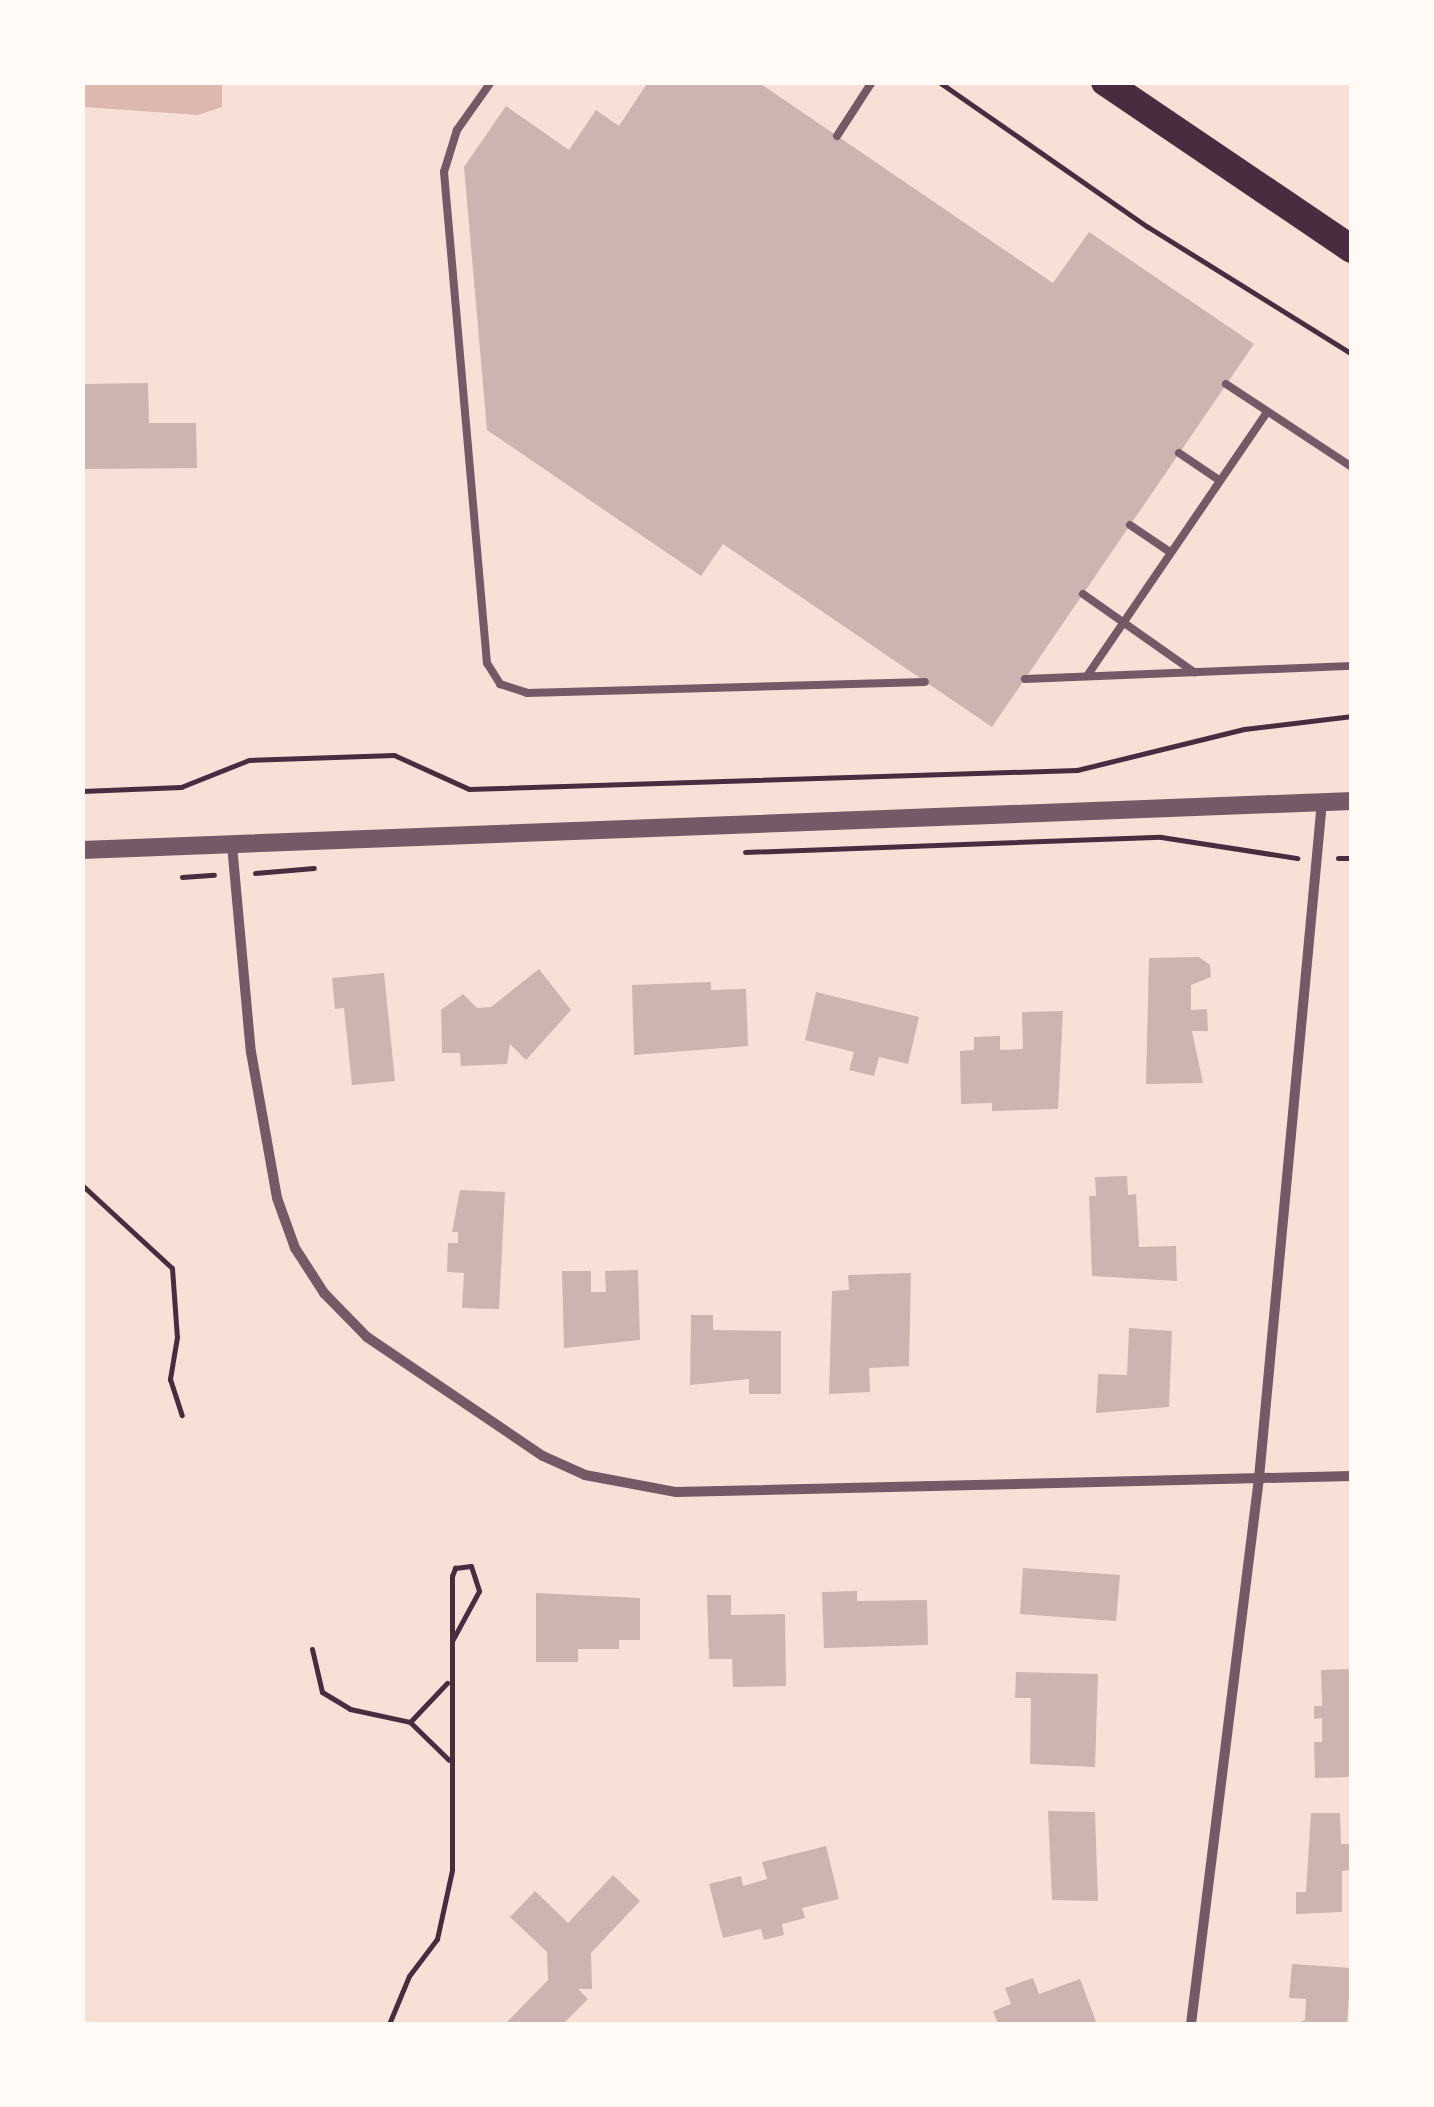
<!DOCTYPE html>
<html>
<head>
<meta charset="utf-8">
<style>
  body { margin:0 }
  #map { position:relative; width:1434px; height:2107px; overflow:hidden; background:#f7e1d7; font-family:Karla,sans-serif }
  div>[style] { position:absolute }
  [style*='--x'] { left:calc(var(--x)*1px); top:calc(var(--y)*1px); width:calc(var(--w)*1px); rotate:calc(var(--a)*1deg) }
  .water>* { inset:0; background:#dcb8b0 }
  .building>* { inset:0; background:#ccb4b1 }
  .path>* { height:5px; margin:-2.5px; padding:0 2.5px; transform-origin:2.5px; border-radius:2.5px; background:#4a2c40 }
  .service>* { height:8px; margin:-4px; padding:0 4px; transform-origin:4px; border-radius:4px; background:#755966 }
  .minor>* { height:10px; margin:-5px; padding:0 5px; transform-origin:5px; border-radius:5px; background:#755966 }
  .tertiary>* { height:18px; margin:-9px; padding:0 9px; transform-origin:9px; border-radius:9px; background:#755966 }
  .trunk>* { height:28px; margin:-14px; padding:0 14px; transform-origin:14px; border-radius:14px; background:#4a2c40 }
  span { translate:-50% -50%; white-space:nowrap; text-align:center; line-height:1.15; -webkit-text-stroke:9px #fffaf5; paint-order:stroke }
  .frame { position:absolute; inset:0; border:85px solid #fffaf5; pointer-events:none }
</style>
</head>
<body>
<div id="map">
  <div class="water">
    <i style="clip-path:polygon(83px 82px,222px 83px,222px 107px,198px 115px,83px 107px)"></i>
  </div>
  <div class="building">
    <i style="clip-path:polygon(648px 82px,758px 82px,1053px 283px,1089px 232px,1254px 344px,992px 727px,723px 544px,701px 576px,487px 430px,464px 167px,506px 106px,569px 150px,596px 110px,619px 126px)"></i>
    <i style="clip-path:polygon(148px 383px,149px 423px,196px 423px,197px 468px,82px 469px,82px 384px)"></i>
    <i style="clip-path:polygon(1199px 957px,1210px 965px,1211px 977px,1191px 985px,1191px 1010px,1207px 1009px,1208px 1031px,1192px 1031px,1203px 1083px,1146px 1084px,1149px 958px)"></i>
    <i style="clip-path:polygon(539px 969px,571px 1010px,526px 1060px,510px 1044px,507px 1064px,461px 1066px,460px 1053px,442px 1053px,441px 1010px,463px 994px,477px 1008px,491px 1007px)"></i>
    <i style="clip-path:polygon(384px 973px,395px 1081px,352px 1085px,344px 1008px,335px 1009px,332px 978px)"></i>
    <i style="clip-path:polygon(711px 982px,711px 990px,746px 989px,748px 1046px,634px 1055px,632px 985px)"></i>
    <i style="clip-path:polygon(816px 992px,919px 1017px,908px 1064px,879px 1057px,874px 1076px,849px 1070px,854px 1052px,805px 1040px)"></i>
    <i style="clip-path:polygon(1063px 1011px,1058px 1109px,992px 1111px,992px 1103px,961px 1104px,960px 1051px,974px 1050px,974px 1037px,1000px 1036px,1000px 1050px,1023px 1049px,1022px 1012px)"></i>
    <i style="clip-path:polygon(1127px 1176px,1128px 1195px,1136px 1194px,1139px 1247px,1176px 1246px,1177px 1281px,1092px 1276px,1089px 1196px,1096px 1196px,1095px 1177px)"></i>
    <i style="clip-path:polygon(460px 1190px,505px 1192px,499px 1309px,462px 1308px,464px 1273px,447px 1272px,448px 1243px,458px 1243px,458px 1232px,452px 1232px)"></i>
    <i style="clip-path:polygon(638px 1270px,640px 1340px,564px 1348px,562px 1271px,591px 1271px,591px 1292px,606px 1292px,605px 1271px)"></i>
    <i style="clip-path:polygon(911px 1273px,909px 1366px,869px 1368px,870px 1392px,829px 1394px,832px 1291px,849px 1290px,848px 1275px)"></i>
    <i style="clip-path:polygon(691px 1315px,713px 1315px,713px 1330px,781px 1331px,781px 1394px,749px 1394px,749px 1379px,690px 1385px)"></i>
    <i style="clip-path:polygon(1129px 1328px,1172px 1331px,1169px 1407px,1096px 1413px,1098px 1374px,1127px 1375px)"></i>
    <i style="clip-path:polygon(1023px 1568px,1120px 1575px,1116px 1621px,1020px 1614px)"></i>
    <i style="clip-path:polygon(857px 1591px,857px 1601px,927px 1600px,928px 1645px,824px 1648px,822px 1592px)"></i>
    <i style="clip-path:polygon(536px 1593px,640px 1598px,640px 1640px,619px 1640px,619px 1649px,578px 1649px,578px 1662px,536px 1662px)"></i>
    <i style="clip-path:polygon(707px 1595px,731px 1595px,731px 1615px,785px 1614px,786px 1686px,733px 1687px,732px 1659px,709px 1659px)"></i>
    <i style="clip-path:polygon(1352px 1669px,1352px 1777px,1315px 1778px,1314px 1742px,1322px 1742px,1322px 1718px,1314px 1719px,1314px 1706px,1322px 1706px,1321px 1670px)"></i>
    <i style="clip-path:polygon(1016px 1672px,1098px 1674px,1095px 1767px,1030px 1764px,1031px 1698px,1015px 1698px)"></i>
    <i style="clip-path:polygon(1048px 1811px,1095px 1812px,1098px 1901px,1052px 1900px)"></i>
    <i style="clip-path:polygon(1311px 1813px,1340px 1813px,1341px 1844px,1352px 1844px,1352px 1870px,1342px 1871px,1342px 1912px,1296px 1914px,1296px 1892px,1306px 1892px)"></i>
    <i style="clip-path:polygon(826px 1846px,839px 1899px,802px 1908px,805px 1918px,782px 1924px,784px 1935px,764px 1940px,761px 1929px,723px 1938px,709px 1884px,741px 1876px,743px 1886px,767px 1879px,762px 1862px)"></i>
    <i style="clip-path:polygon(613px 1875px,640px 1901px,591px 1953px,592px 1989px,578px 1989px,588px 1999px,563px 2024px,505px 2024px,548px 1980px,547px 1952px,510px 1917px,535px 1891px,568px 1923px)"></i>
    <i style="clip-path:polygon(1292px 1964px,1351px 1968px,1347px 2024px,1294px 2024px,1305px 2020px,1306px 1999px,1289px 1998px)"></i>
    <i style="clip-path:polygon(1033px 1978px,1039px 1994px,1080px 1979px,1097px 2024px,998px 2024px,993px 2011px,1011px 2004px,1005px 1988px)"></i>
  </div>
  <div class="path">
    <i style="--x:939;--y:82;--w:254;--a:34.8"></i>
    <i style="--x:1148;--y:227;--w:240;--a:31.9"></i>
    <i style="--x:82;--y:791;--w:99;--a:-2.3"></i>
    <i style="--x:181;--y:787;--w:73;--a:-21.7"></i>
    <i style="--x:249;--y:760;--w:145;--a:-2"></i>
    <i style="--x:394;--y:755;--w:82;--a:24.4"></i>
    <i style="--x:469;--y:789;--w:608;--a:-1.79"></i>
    <i style="--x:1077;--y:770;--w:172;--a:-13.8"></i>
    <i style="--x:1244;--y:729;--w:109;--a:-6.9"></i>
    <i style="--x:745;--y:852;--w:416;--a:-2.1"></i>
    <i style="--x:1161;--y:837;--w:138;--a:8.8"></i>
    <i style="--x:1338;--y:858;--w:14;--a:0"></i>
    <i style="--x:255;--y:873;--w:59;--a:-4.8"></i>
    <i style="--x:182;--y:877;--w:32;--a:-4"></i>
    <i style="--x:82;--y:1185;--w:122;--a:42.7"></i>
    <i style="--x:172;--y:1268;--w:69;--a:85.9"></i>
    <i style="--x:177;--y:1337;--w:43;--a:99.5"></i>
    <i style="--x:170;--y:1379;--w:38;--a:72"></i>
    <i style="--x:312;--y:1649;--w:44;--a:76.9"></i>
    <i style="--x:322;--y:1692;--w:33;--a:31"></i>
    <i style="--x:350;--y:1709;--w:61;--a:12.2"></i>
    <i style="--x:410;--y:1722;--w:54;--a:-46.5"></i>
    <i style="--x:410;--y:1722;--w:54;--a:44.3"></i>
    <i style="--x:389;--y:2024;--w:52;--a:-67.4"></i>
    <i style="--x:409;--y:1976;--w:46;--a:-52.9"></i>
    <i style="--x:437;--y:1939;--w:71;--a:-77.7"></i>
    <i style="--x:452;--y:1870;--w:294;--a:-90"></i>
    <i style="--x:452;--y:1576;--w:9;--a:-69"></i>
    <i style="--x:455;--y:1568;--w:16;--a:-7"></i>
    <i style="--x:471;--y:1566;--w:26;--a:72"></i>
    <i style="--x:479;--y:1591;--w:55;--a:118.4"></i>
  </div>
  <div class="service">
    <i style="--x:491;--y:82;--w:59;--a:125.3"></i>
    <i style="--x:457;--y:130;--w:44;--a:107.2"></i>
    <i style="--x:444;--y:172;--w:493;--a:85"></i>
    <i style="--x:487;--y:663;--w:25;--a:58"></i>
    <i style="--x:500;--y:684;--w:28;--a:18"></i>
    <i style="--x:527;--y:693;--w:398;--a:-1.6"></i>
    <i style="--x:837;--y:136;--w:64;--a:-57.1"></i>
    <i style="--x:1226;--y:384;--w:151;--a:33.4"></i>
    <i style="--x:1179;--y:453;--w:48;--a:34"></i>
    <i style="--x:1130;--y:525;--w:48;--a:34"></i>
    <i style="--x:1083;--y:594;--w:136;--a:35.1"></i>
    <i style="--x:1087;--y:676;--w:320;--a:-55.7"></i>
    <i style="--x:1025;--y:679;--w:327;--a:-2.3"></i>
  </div>
  <div class="minor">
    <i style="--x:232;--y:845;--w:208;--a:84.8"></i>
    <i style="--x:251;--y:1052;--w:148;--a:79.9"></i>
    <i style="--x:277;--y:1198;--w:53;--a:70.2"></i>
    <i style="--x:295;--y:1248;--w:54;--a:57.2"></i>
    <i style="--x:324;--y:1293;--w:62;--a:45.7"></i>
    <i style="--x:367;--y:1337;--w:212;--a:34.1"></i>
    <i style="--x:543;--y:1456;--w:46;--a:24.3"></i>
    <i style="--x:585;--y:1475;--w:93;--a:10.6"></i>
    <i style="--x:676;--y:1492;--w:676;--a:-1.36"></i>
    <i style="--x:1191;--y:2024;--w:550;--a:-82.9"></i>
    <i style="--x:1259;--y:1478;--w:680;--a:-84.68"></i>
  </div>
  <div class="tertiary">
    <i style="--x:82;--y:850;--w:1271;--a:-2.21"></i>
  </div>
  <div class="trunk">
    <i style="--x:1105;--y:82;--w:298;--a:34.1"></i>
  </div>
  <div class="frame"></div>
</div>
</body>
</html>
